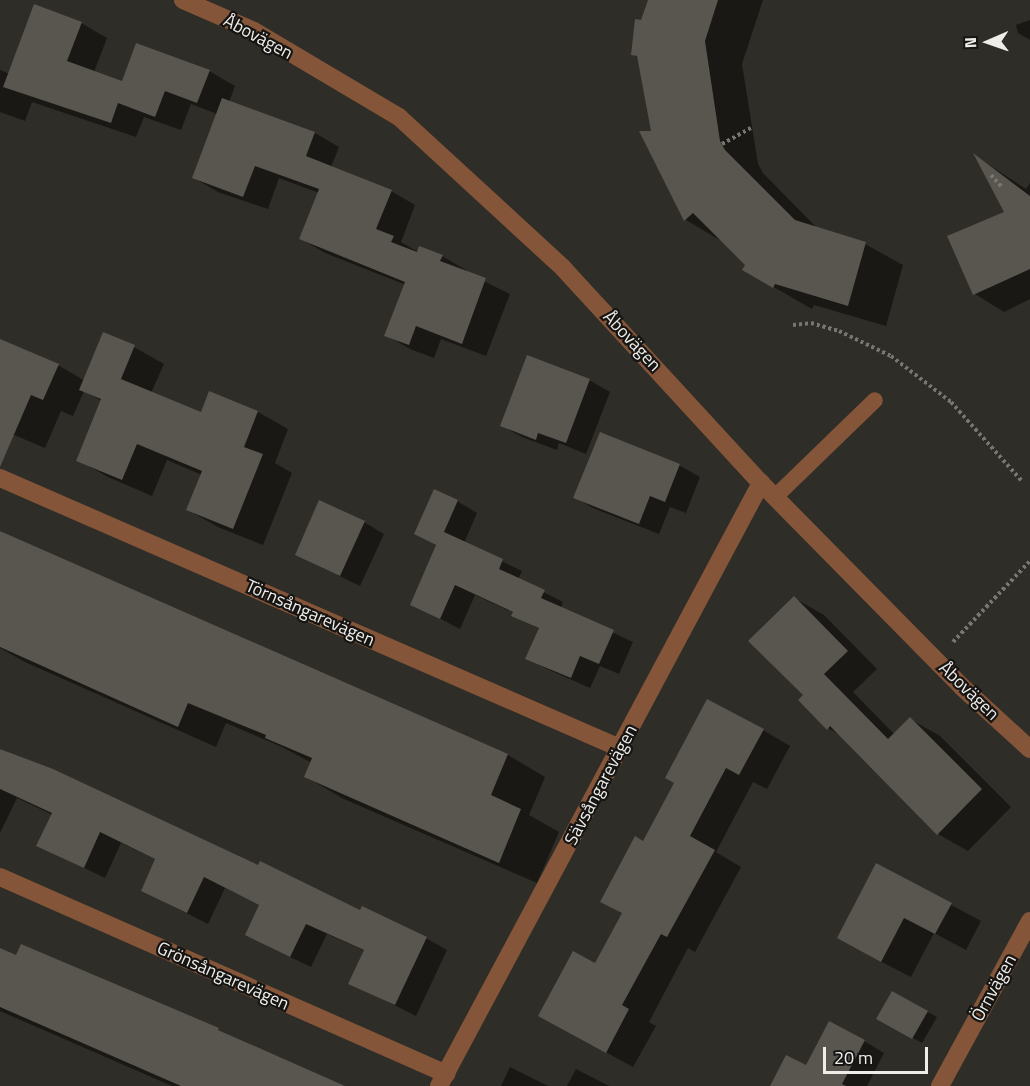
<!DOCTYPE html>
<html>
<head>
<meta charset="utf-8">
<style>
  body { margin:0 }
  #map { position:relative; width:1030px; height:1086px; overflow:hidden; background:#2f2d27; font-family:"Titillium Web",sans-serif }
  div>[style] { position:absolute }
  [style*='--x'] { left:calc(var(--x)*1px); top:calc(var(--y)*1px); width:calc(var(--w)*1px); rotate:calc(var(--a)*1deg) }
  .shadow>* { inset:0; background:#0007 }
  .building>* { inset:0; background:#59554f }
  .path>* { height:4px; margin-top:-2px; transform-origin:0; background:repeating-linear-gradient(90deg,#787671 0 3px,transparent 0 6px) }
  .lane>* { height:16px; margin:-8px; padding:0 8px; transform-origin:8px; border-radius:8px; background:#845538 }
  .street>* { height:18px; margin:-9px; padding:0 9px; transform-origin:9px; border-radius:9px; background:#845538 }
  span { translate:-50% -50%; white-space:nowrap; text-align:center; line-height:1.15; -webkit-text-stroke:4.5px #161513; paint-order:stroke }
  .street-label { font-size:18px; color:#eeede9 }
  .north { position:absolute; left:958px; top:12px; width:60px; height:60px; -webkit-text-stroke:4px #161513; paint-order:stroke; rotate:268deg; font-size:16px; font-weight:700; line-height:24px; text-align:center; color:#eeede9 }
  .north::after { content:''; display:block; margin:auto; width:21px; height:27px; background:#eeede9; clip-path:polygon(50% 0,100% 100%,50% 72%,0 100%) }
  .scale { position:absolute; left:823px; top:1047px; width:105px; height:27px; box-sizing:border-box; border:3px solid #eeede9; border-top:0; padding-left:8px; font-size:18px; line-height:21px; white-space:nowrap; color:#eeede9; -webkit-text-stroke:4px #161513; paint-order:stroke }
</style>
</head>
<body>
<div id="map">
  <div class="shadow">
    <i style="clip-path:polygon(649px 0,763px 0,742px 64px,758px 164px,763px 173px,818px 229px,865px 244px,903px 265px,886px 326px,814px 305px,812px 309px,744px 270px,746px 264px,723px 242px,686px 220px,642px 132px,653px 132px,639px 58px,633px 54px)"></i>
    <i style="clip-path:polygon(1030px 20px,1030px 40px,1018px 33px,1016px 25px)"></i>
    <i style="clip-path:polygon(81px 23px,107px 38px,94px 72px,123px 83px,209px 71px,235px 86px,229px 102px,315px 133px,339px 147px,331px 167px,391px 191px,415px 205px,401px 242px,418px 252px,442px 256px,466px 270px,465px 272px,510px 294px,486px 356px,441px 339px,434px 358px,410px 349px,386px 335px,406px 285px,325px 253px,301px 239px,319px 193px,279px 178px,268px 209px,218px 192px,194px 178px,217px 114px,191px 104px,181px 130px,144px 117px,136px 137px,32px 102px,25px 121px,0 112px,0 70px,10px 74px)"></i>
    <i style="clip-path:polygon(977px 157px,1026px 189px,1030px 183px,1030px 299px,1004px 312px,975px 294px,1006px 213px)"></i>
    <i style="clip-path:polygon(0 341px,58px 365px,85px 381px,134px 347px,164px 364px,151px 393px,201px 414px,210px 392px,258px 412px,288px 429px,275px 463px,292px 473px,263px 545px,218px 527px,188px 510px,202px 475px,167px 460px,152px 496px,108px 477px,78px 460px,102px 401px,84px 391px,73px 416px,61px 411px,45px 448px,0 429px)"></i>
    <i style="clip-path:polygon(589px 380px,610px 392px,586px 454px,559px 443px,557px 450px,522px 437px,502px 426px)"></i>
    <i style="clip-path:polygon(679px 465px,700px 477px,686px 513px,670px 507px,659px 534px,595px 509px,575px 498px)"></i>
    <i style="clip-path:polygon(457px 501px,477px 513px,464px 543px,522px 571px,518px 579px,563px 602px,561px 608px,633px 642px,619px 674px,600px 666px,590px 688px,547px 669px,527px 658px,540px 629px,513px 615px,514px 613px,475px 595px,460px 629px,412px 604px,437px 546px,416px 534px)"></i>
    <i style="clip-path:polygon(364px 522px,384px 534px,360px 586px,296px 555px)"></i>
    <i style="clip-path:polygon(0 531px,186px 616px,508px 755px,545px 777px,529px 815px,559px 832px,537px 883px,344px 799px,306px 777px,312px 763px,282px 747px,226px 723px,216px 747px,25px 662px,0 648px)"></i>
    <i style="clip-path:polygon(794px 598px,824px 615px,877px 669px,853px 692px,895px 735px,910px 719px,940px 736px,1011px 807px,968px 851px,938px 834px,843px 737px,828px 728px,805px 695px)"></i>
    <i style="clip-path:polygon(763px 730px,790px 746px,767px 789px,753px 782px,716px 852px,741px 867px,695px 952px,688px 948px,649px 1022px,656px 1026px,633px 1067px,567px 1031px,596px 965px,623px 913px,644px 843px)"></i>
    <i style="clip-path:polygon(0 749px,258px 867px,426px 938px,447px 950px,416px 1016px,350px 983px,365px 951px,327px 934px,311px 967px,267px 946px,261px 906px,225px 888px,208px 924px,143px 891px,157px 860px,121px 843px,105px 878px,38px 845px,53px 815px,17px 798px,0 833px)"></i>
    <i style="clip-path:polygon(877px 865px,981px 921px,966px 950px,934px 933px,911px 977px,868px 955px)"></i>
    <i style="clip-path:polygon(0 950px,218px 1030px,341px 1086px,172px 1086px,0 1011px)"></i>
    <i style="clip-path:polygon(893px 993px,937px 1017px,922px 1043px,879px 1019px)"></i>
    <i style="clip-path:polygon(864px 1041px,884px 1053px,867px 1086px,774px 1086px,806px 1067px)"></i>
    <i style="clip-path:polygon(510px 1067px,548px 1086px,501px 1086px)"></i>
    <i style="clip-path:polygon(576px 1069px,609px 1086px,567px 1086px)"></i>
  </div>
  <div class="building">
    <i style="clip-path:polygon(648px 0,718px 0,705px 41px,720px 141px,725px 150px,795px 220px,866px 242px,848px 306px,775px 284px,773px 288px,742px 270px,745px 265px,693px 213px,684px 221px,639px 131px,651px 131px,637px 56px,631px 55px,635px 19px,641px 20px)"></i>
    <i style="clip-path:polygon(34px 4px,82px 22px,67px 61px,122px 81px,136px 43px,210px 70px,197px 103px,165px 91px,155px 117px,118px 103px,111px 123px,3px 87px)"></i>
    <i style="clip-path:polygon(222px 98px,315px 132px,306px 156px,392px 190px,376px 229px,394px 236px,391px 242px,417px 252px,419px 246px,443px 255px,440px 261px,486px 278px,462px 344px,416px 326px,409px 345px,384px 336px,405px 282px,299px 239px,319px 189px,255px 166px,243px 197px,192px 178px)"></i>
    <i style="clip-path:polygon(973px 153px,1030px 196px,1030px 269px,973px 295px,947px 236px,1004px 212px)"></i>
    <i style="clip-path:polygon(103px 332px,135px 345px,121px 379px,201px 412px,209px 391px,258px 411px,244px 447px,263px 454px,233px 529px,186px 510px,202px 471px,137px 444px,122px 480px,76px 461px,101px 399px,79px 390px)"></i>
    <i style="clip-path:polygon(0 339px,59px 364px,43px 400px,31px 395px,0 467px)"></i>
    <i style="clip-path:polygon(527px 355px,590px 379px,566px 443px,538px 433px,536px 440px,500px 426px)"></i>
    <i style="clip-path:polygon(600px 432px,680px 464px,665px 502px,650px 496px,639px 524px,573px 498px)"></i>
    <i style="clip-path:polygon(434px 489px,458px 500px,444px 532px,503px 559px,499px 569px,545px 590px,541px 598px,614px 630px,599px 664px,580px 656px,571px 678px,525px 659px,539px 628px,511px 616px,513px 612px,455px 585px,440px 619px,410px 605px,436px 545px,414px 534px)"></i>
    <i style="clip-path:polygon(319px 500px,365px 521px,340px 576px,295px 555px)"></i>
    <i style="clip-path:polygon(0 531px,508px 754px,491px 795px,521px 809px,499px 863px,304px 777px,312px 758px,265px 738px,266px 735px,188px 703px,178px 727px,0 647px)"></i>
    <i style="clip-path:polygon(794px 596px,848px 651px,824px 674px,888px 739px,910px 717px,982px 789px,937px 835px,830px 726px,827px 730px,798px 700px,803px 695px,748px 641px)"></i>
    <i style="clip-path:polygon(707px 699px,764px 729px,739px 775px,726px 768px,690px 836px,715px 850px,667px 937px,661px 934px,622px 1005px,629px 1009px,606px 1053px,538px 1016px,573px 951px,595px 963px,622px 913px,600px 902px,635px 836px,643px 841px,674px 783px,665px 778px)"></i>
    <i style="clip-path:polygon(0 749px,53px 769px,258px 865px,260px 861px,360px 910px,362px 906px,427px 937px,395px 1005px,348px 984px,364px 950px,306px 924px,290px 957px,245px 935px,259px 905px,204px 877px,187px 913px,141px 891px,155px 859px,100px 832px,84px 868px,36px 846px,52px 813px,0 789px)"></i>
    <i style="clip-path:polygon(876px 863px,952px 903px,935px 934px,904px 918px,881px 962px,837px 938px)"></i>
    <i style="clip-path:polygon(21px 944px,219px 1028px,218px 1030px,345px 1086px,181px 1086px,0 1007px,0 948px,16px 955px)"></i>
    <i style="clip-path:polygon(892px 991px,928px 1011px,912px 1039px,876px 1019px)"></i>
    <i style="clip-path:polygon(829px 1021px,865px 1040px,842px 1084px,846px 1086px,770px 1086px,786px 1055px,806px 1065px)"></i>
  </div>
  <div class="path">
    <i style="--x:722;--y:144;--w:33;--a:-29"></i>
    <i style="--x:991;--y:175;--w:15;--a:48"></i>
    <i style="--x:793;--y:325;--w:18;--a:-6"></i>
    <i style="--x:811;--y:323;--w:29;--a:16"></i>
    <i style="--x:839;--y:331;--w:58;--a:25.7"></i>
    <i style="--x:891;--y:356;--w:76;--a:37.5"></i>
    <i style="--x:951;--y:402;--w:105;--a:48.1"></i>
    <i style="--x:953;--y:642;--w:112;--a:-46.5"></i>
  </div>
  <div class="lane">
    <i style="--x:775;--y:497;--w:139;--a:-44.1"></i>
  </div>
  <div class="street">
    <i style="--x:183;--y:0;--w:77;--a:23.6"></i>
    <i style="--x:254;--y:31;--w:169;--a:30.7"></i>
    <i style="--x:399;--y:117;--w:223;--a:42.6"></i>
    <i style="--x:563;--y:268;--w:292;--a:47.4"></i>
    <i style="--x:761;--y:483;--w:286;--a:45.4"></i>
    <i style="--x:962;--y:687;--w:92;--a:42.4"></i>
    <i style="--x:0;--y:478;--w:676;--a:23.53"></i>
    <i style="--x:0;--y:877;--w:488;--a:23.8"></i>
    <i style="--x:439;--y:1086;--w:684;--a:-61.9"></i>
    <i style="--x:940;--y:1086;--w:188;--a:-61.4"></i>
  </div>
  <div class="street-label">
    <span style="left:258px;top:37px;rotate:28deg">Åbovägen</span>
    <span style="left:632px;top:341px;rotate:47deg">Åbovägen</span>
    <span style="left:310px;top:613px;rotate:24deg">Törnsångarevägen</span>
    <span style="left:969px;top:691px;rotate:44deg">Åbovägen</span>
    <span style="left:601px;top:785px;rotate:-62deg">Sävsångarevägen</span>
    <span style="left:223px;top:976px;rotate:24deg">Grönsångarevägen</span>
    <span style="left:994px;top:988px;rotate:-61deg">Örnvägen</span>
  </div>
  <div class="north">N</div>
  <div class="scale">20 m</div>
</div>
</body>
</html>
